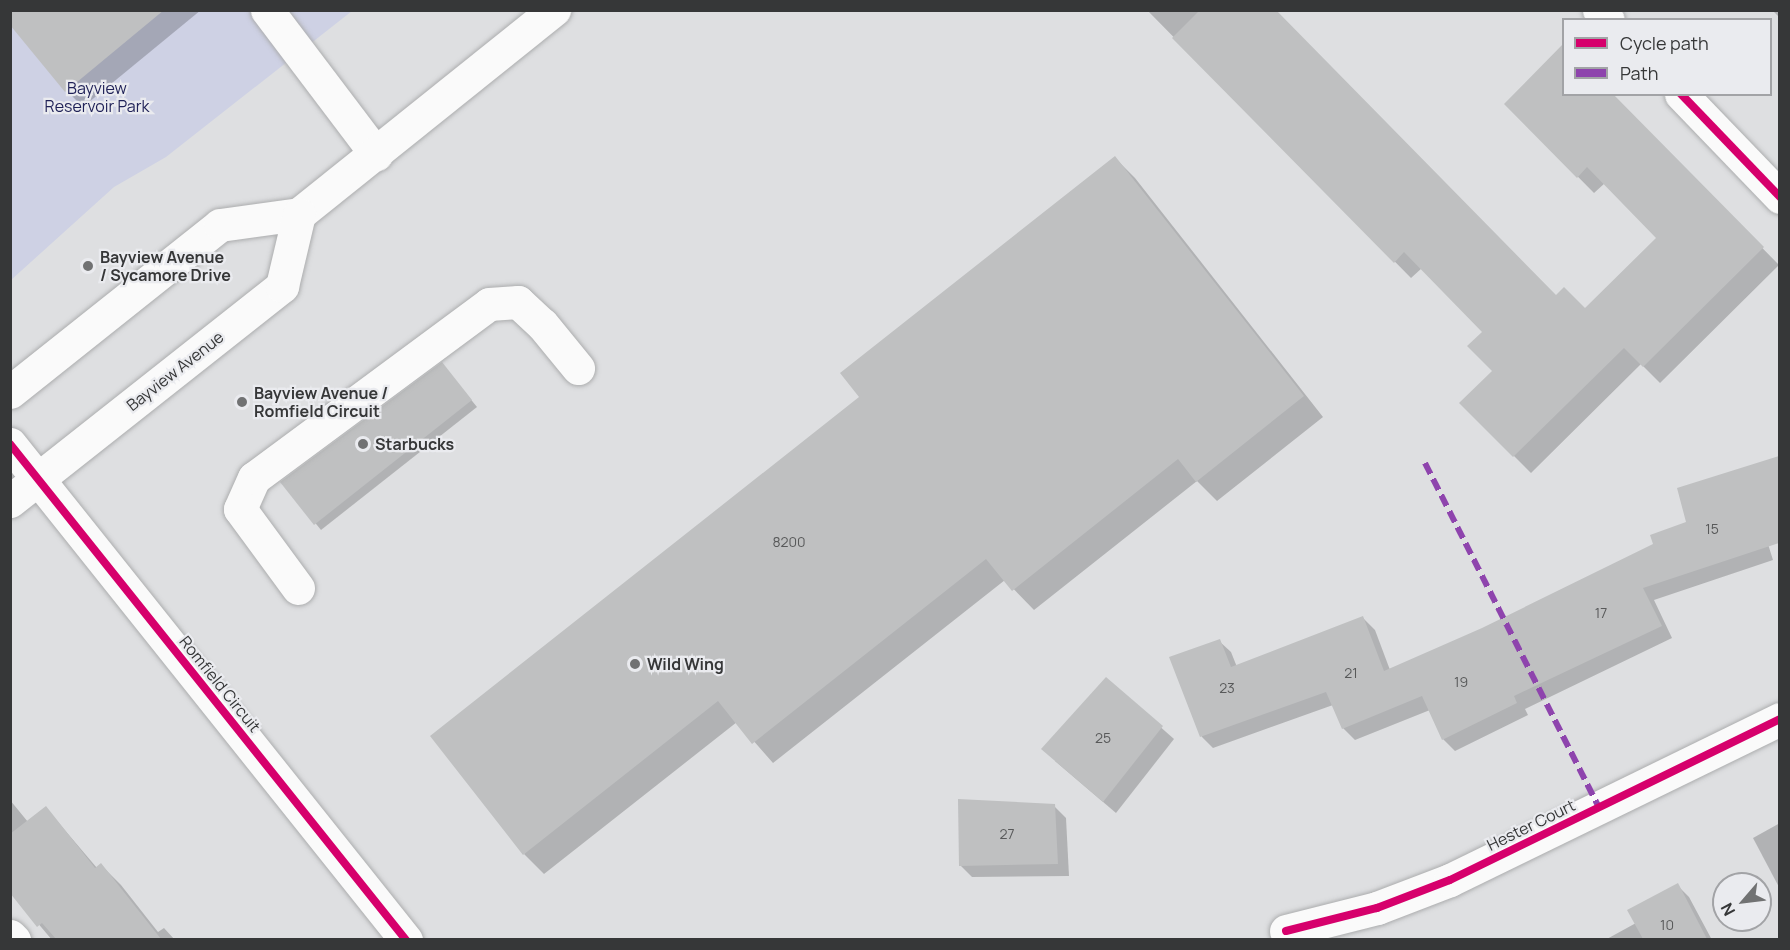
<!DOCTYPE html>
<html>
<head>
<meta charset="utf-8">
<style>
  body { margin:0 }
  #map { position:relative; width:1790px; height:950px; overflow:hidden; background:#dedfe1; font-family:Manrope,sans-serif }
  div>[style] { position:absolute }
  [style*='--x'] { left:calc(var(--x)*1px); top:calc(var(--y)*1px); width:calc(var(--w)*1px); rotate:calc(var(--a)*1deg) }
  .green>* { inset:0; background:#ced1e4 }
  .shadow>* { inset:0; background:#0003 }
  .building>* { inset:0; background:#bfc0c1 }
  .roads { filter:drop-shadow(0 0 2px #acadae) drop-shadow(0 0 2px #acadae) }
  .minor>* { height:33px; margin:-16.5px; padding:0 16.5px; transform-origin:16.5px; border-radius:16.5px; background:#fafafa }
  .major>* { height:33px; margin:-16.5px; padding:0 16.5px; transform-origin:16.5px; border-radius:16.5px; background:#fafafa }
  .quiet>* { height:6px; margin-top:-3px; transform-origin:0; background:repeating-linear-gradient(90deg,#8e44ad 0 12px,transparent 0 18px) }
  .cycleway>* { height:8px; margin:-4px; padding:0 4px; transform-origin:4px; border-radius:4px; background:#d6006c }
  .dots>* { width:16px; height:16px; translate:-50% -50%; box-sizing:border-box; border:3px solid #eaebef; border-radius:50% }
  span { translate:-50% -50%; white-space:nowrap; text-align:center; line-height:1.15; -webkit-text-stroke:4.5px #eaebef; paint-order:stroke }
  .number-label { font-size:14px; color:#58595a }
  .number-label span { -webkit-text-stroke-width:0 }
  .park-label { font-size:16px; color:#1f2157 }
  .poi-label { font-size:16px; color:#363738; font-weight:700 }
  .left { translate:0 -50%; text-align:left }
  .street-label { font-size:16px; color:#363738 }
  .frame { position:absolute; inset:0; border:12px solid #363738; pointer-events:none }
  .legend { position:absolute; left:1562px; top:18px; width:210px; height:78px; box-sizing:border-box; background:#eaebef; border:2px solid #a2a3a6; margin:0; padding:8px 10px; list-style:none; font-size:18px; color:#363738 }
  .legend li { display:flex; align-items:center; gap:12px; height:30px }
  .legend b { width:30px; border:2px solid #a2a3a6 }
  .north { position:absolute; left:1712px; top:872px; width:60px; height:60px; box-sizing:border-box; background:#eaebef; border:2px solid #a2a3a6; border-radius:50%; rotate:242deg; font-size:16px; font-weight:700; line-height:24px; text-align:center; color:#363738 }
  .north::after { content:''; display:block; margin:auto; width:21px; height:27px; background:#717273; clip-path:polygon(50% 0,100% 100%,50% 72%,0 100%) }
</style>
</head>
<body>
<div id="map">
  <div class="green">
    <i style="clip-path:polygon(11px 11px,352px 11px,166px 157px,114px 187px,11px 280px)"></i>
  </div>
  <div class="shadow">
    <i style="clip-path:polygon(10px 10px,201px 10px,83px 107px,66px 90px)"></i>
    <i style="clip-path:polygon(1147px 10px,1274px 10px,1556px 297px,1585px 311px,1659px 238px,1605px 183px,1594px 193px,1506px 104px,1563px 46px,1564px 94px,1611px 94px,1779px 265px,1660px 383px,1641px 364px,1531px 473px,1461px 403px,1494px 371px,1484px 332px,1422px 268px,1411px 278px)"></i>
    <i style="clip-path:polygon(1772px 10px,1780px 10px,1780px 18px)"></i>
    <i style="clip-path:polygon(1115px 158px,1135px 178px,1323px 417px,1217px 501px,1197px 481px,1034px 610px,1005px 580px,773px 763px,737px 722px,544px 874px,524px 854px,861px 397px)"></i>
    <i style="clip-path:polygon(447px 370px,477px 407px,321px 530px,282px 482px)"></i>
    <i style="clip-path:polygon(1780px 458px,1780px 525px,1762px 525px,1773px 560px,1654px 600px,1672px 638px,1525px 709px,1528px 715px,1455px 751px,1443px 739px,1430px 710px,1355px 740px,1343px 728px,1333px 705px,1213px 748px,1202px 737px,1171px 658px,1219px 641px,1231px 652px,1237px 667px,1363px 618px,1375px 630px,1390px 670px,1483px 630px,1655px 544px,1688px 523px,1679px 489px)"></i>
    <i style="clip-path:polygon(1106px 679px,1174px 739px,1116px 813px,1055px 761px)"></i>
    <i style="clip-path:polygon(10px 800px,28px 822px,46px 808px,97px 868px,101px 865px,121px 885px,158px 932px,164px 928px,175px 940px,52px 940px,10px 890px)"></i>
    <i style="clip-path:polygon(1054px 806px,1066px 818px,1069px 876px,972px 877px,960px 865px)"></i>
    <i style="clip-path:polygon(1780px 823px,1780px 889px,1753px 838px)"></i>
    <i style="clip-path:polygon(1677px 885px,1689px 897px,1712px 940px,1605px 940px,1636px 923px)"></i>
  </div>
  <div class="building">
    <i style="clip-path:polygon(10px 10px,164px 10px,65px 92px,10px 25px)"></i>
    <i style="clip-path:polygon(1200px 10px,1276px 10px,1556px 295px,1564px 287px,1585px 308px,1656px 238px,1587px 167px,1577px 178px,1504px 104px,1563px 44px,1563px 94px,1613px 94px,1764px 247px,1643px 367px,1624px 348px,1513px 457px,1459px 403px,1492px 371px,1467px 346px,1482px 332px,1404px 252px,1394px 263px,1172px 38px)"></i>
    <i style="clip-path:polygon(1115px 156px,1304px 396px,1196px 482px,1178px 459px,1012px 591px,986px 559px,752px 744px,718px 701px,523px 855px,430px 736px,859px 397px,840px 373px)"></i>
    <i style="clip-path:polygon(442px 362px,472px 400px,314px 525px,280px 482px)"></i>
    <i style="clip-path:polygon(1779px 456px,1779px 543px,1643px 588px,1662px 626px,1514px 696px,1517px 703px,1442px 740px,1422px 696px,1342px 729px,1326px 692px,1200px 737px,1169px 657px,1220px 639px,1231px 667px,1363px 616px,1384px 671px,1482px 628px,1653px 544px,1650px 535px,1686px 522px,1677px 488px)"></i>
    <i style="clip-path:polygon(1106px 677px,1163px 726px,1103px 802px,1041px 749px)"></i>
    <i style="clip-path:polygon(958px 799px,1055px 804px,1058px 864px,959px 866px)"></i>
    <i style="clip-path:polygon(46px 806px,95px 868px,101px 863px,161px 939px,56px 939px,42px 923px,37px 927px,10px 893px,10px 834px)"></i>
    <i style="clip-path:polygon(1678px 883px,1707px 939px,1643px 939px,1627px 910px)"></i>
  </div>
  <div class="roads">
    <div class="minor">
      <i style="--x:267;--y:10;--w:181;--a:52.9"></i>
      <i style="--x:1599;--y:10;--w:13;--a:48"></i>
      <i style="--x:1681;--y:94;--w:143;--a:46.1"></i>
      <i style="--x:10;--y:444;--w:635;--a:51.4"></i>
      <i style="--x:298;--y:588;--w:98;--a:-126.3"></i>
      <i style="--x:240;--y:509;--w:34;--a:-66"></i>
      <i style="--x:254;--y:478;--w:292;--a:-36.5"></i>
      <i style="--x:489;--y:304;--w:29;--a:-4"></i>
      <i style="--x:518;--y:302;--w:33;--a:43"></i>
      <i style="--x:542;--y:324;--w:57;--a:50.7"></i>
      <i style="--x:1286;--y:931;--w:94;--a:-14.2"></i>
      <i style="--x:1377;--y:908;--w:78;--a:-21"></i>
      <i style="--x:1450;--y:880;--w:367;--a:-26"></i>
      <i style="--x:10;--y:936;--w:6;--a:45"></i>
    </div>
    <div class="major">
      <i style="--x:10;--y:392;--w:268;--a:-38.5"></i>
      <i style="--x:220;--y:225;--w:80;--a:-7.9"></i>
      <i style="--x:299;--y:214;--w:327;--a:-38.7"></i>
      <i style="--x:10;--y:501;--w:347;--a:-38.3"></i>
      <i style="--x:282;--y:286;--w:74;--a:-76.7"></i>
    </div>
  </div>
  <div class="quiet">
    <i style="--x:1425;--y:463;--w:386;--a:63.2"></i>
  </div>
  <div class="cycleway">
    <i style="--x:1681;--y:94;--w:143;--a:46.1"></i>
    <i style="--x:10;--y:444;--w:635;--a:51.4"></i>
    <i style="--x:1286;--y:931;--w:94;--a:-14.2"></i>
    <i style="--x:1377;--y:908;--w:78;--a:-21"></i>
    <i style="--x:1450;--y:880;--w:367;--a:-26"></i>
  </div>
  <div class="dots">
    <i style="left:88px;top:266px;background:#717273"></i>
    <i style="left:242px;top:402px;background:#717273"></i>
    <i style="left:363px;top:444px;background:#717273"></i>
    <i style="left:635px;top:664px;background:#717273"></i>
  </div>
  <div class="number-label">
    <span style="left:1712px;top:529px">15</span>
    <span style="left:789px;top:542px">8200</span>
    <span style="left:1601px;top:613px">17</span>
    <span style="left:1351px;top:673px">21</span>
    <span style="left:1461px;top:682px">19</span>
    <span style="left:1227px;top:688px">23</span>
    <span style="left:1103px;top:738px">25</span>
    <span style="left:1007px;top:834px">27</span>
    <span style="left:1667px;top:925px">10</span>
  </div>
  <div class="park-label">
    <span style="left:97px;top:97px">Bayview<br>Reservoir Park</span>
  </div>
  <div class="poi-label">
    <span class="left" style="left:100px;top:266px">Bayview Avenue<br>/ Sycamore Drive</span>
    <span class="left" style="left:254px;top:402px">Bayview Avenue /<br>Romfield Circuit</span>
    <span class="left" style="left:375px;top:444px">Starbucks</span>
    <span class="left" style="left:647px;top:664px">Wild Wing</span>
  </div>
  <div class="street-label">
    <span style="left:175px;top:371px;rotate:-38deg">Bayview Avenue</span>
    <span style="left:220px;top:684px;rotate:51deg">Romfield Circuit</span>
    <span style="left:1531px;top:825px;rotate:-26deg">Hester Court</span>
  </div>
  <div class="frame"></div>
  <ul class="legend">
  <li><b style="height:8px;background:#d6006c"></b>Cycle path</li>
  <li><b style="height:8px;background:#8e44ad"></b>Path</li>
  </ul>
  <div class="north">N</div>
</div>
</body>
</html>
